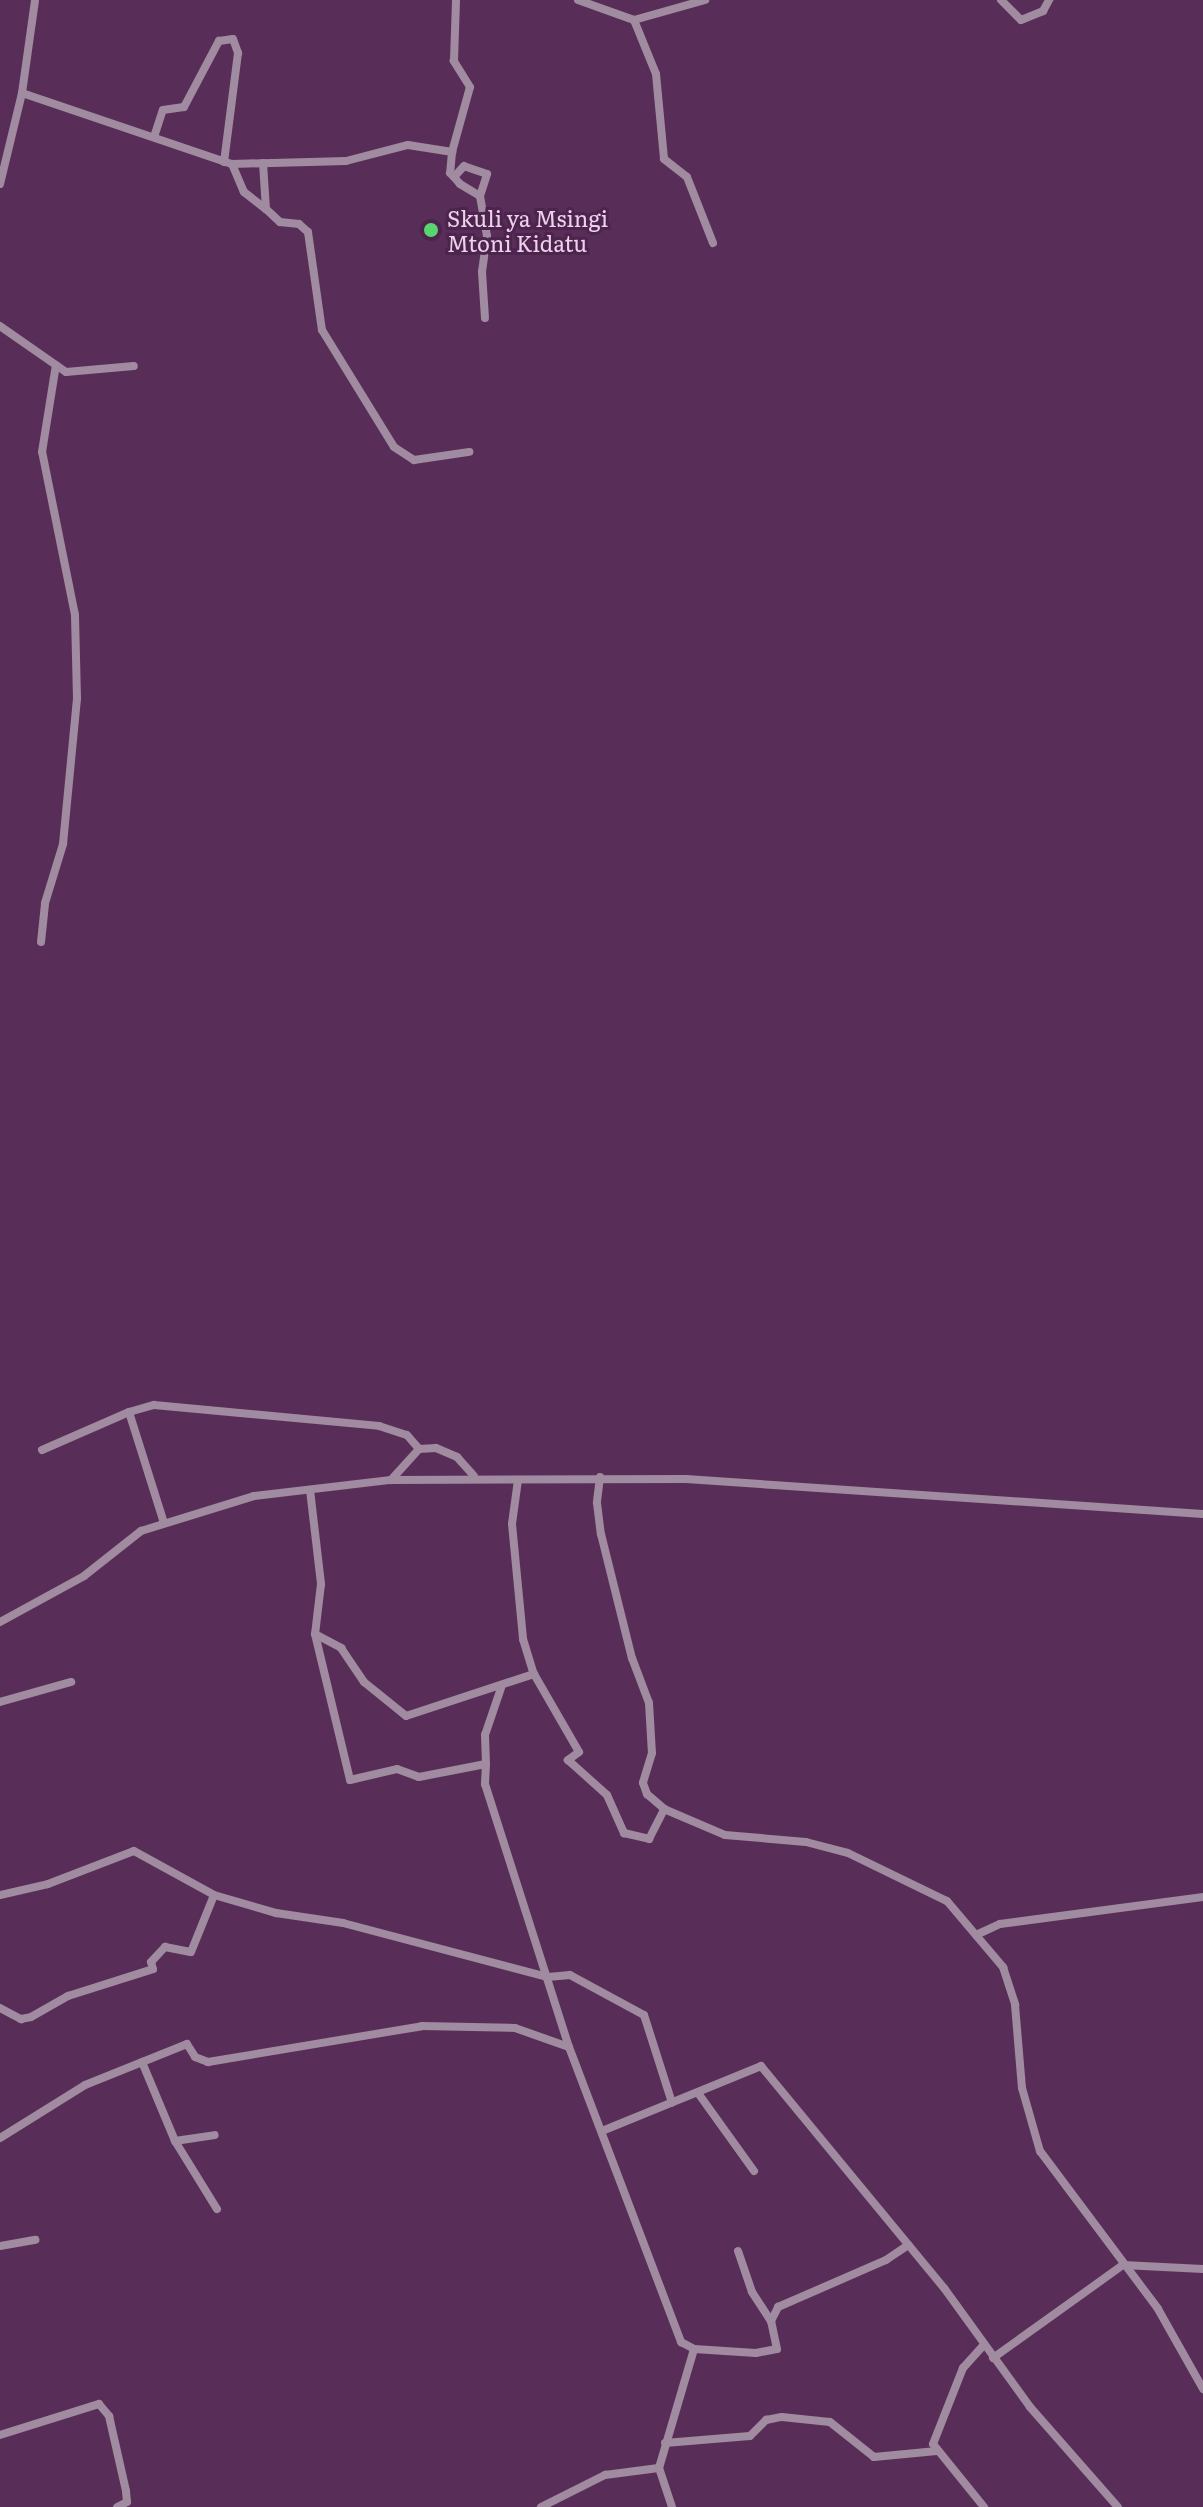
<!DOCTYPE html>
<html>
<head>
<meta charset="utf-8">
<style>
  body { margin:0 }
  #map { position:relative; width:1203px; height:2507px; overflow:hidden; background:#582e58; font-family:Literata,serif }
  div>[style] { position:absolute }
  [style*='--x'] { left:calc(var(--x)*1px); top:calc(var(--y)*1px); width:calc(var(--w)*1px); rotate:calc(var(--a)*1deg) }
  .minor>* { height:8px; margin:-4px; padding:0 4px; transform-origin:4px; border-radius:4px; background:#a08ba0 }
  .dots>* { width:22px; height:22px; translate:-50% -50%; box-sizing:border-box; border:4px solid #4d244d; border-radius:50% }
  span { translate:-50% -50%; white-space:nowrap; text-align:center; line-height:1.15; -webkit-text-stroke:6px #4d244d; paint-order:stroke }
  .poi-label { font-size:22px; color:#ecd2eb }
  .left { translate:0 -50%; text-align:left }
</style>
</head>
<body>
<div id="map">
  <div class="minor">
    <i style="--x:578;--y:0;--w:59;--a:19.7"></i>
    <i style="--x:634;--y:20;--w:58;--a:67.8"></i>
    <i style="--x:656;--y:74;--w:85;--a:84.6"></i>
    <i style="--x:664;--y:159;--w:29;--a:38"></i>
    <i style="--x:687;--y:177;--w:71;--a:68.5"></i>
    <i style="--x:1001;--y:0;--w:28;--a:45"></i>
    <i style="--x:1021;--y:20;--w:24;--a:-22"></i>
    <i style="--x:1043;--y:11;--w:13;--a:-61"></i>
    <i style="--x:634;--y:20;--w:74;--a:-15.7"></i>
    <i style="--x:22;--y:93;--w:222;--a:18.7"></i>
    <i style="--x:232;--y:164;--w:114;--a:-1.5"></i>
    <i style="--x:346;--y:161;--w:64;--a:-14.5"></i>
    <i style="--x:408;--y:145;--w:45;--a:9"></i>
    <i style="--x:452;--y:152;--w:21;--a:95"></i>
    <i style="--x:450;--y:173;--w:6;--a:45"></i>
    <i style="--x:454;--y:177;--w:9;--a:49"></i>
    <i style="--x:460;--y:184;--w:23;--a:31"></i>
    <i style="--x:480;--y:196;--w:23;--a:-72"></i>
    <i style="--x:487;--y:174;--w:24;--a:-161"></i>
    <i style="--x:464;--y:166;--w:15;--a:132"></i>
    <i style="--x:154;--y:137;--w:28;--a:-72"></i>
    <i style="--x:163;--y:110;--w:21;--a:-8"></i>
    <i style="--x:184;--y:107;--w:75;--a:-62.1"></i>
    <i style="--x:219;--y:41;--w:14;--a:-8"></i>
    <i style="--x:233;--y:39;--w:15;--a:70"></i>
    <i style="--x:238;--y:53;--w:110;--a:97.3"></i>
    <i style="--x:452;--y:152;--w:67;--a:-74.5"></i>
    <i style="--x:470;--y:87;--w:31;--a:-122"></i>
    <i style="--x:454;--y:61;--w:61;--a:-88.1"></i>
    <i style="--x:263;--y:163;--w:46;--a:86.3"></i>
    <i style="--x:266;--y:209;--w:19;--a:43"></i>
    <i style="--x:280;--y:222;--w:19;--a:6"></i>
    <i style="--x:299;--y:224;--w:12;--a:42"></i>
    <i style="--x:308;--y:232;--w:99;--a:81.9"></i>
    <i style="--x:322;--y:330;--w:137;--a:58.4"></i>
    <i style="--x:394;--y:447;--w:24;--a:33"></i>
    <i style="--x:414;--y:460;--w:56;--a:-8.3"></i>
    <i style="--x:232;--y:164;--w:30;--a:67"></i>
    <i style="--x:244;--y:192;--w:28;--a:38"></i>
    <i style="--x:0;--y:184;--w:94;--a:-76.4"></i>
    <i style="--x:22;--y:93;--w:94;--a:-82"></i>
    <i style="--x:480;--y:196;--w:41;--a:80.1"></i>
    <i style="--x:487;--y:236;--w:36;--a:98"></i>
    <i style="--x:482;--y:272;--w:46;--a:86.3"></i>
    <i style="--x:0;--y:326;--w:80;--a:34.9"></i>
    <i style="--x:66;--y:372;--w:68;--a:-5"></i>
    <i style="--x:41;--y:942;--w:39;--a:-84"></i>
    <i style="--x:45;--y:903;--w:62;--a:-73"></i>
    <i style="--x:63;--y:844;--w:147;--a:-84.5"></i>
    <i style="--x:77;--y:698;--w:83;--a:-91.4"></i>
    <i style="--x:75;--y:615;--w:166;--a:-101.4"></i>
    <i style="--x:42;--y:452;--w:88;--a:-80.9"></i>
    <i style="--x:42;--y:1450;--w:95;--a:-23.6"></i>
    <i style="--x:600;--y:1477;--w:26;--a:97"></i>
    <i style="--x:597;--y:1503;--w:31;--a:83"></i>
    <i style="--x:601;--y:1534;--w:128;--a:76"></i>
    <i style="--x:632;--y:1658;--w:48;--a:69.3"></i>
    <i style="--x:649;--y:1703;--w:50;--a:86.6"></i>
    <i style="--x:652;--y:1753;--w:31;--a:107"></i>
    <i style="--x:643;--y:1783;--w:12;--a:70"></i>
    <i style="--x:647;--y:1794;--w:23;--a:41"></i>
    <i style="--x:664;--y:1809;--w:66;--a:23.1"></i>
    <i style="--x:725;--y:1835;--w:81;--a:4.9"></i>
    <i style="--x:806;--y:1842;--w:43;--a:14.7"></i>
    <i style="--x:848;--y:1853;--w:110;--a:25.9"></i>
    <i style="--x:947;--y:1901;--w:87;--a:49.7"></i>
    <i style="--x:1003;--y:1967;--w:40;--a:72"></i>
    <i style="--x:1015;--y:2005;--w:83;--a:85.2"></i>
    <i style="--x:1022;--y:2088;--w:66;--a:74.1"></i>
    <i style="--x:1040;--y:2151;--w:197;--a:53.2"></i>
    <i style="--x:1158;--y:2309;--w:92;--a:60.6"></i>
    <i style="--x:391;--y:1480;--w:42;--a:-47.9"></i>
    <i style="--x:518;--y:1480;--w:44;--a:97.8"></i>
    <i style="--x:512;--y:1524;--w:116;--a:84.5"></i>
    <i style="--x:523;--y:1639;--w:37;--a:73"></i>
    <i style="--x:534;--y:1674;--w:90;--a:60"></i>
    <i style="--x:579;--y:1752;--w:14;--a:144"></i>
    <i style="--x:568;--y:1760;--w:52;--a:41.9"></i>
    <i style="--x:607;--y:1795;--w:42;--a:65.9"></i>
    <i style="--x:624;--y:1833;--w:26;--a:13"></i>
    <i style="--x:649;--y:1839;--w:34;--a:-63"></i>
    <i style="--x:310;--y:1490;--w:95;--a:83.3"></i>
    <i style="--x:321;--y:1584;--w:50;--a:96.8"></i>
    <i style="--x:315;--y:1634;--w:150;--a:76.5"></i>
    <i style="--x:350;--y:1780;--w:48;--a:-13.2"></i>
    <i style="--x:397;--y:1769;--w:23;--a:20"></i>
    <i style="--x:419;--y:1777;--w:68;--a:-11"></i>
    <i style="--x:486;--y:1764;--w:20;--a:93"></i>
    <i style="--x:485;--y:1784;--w:276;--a:72.3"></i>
    <i style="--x:569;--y:2047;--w:316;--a:69.2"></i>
    <i style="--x:681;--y:2342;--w:15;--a:28"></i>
    <i style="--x:694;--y:2349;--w:62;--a:3.7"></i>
    <i style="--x:756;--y:2353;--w:21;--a:-11"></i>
    <i style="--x:777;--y:2349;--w:29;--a:-102"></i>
    <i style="--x:771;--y:2321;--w:16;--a:-63"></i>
    <i style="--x:778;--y:2307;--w:118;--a:-23.5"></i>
    <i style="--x:886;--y:2260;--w:27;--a:-34"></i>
    <i style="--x:164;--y:1523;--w:116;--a:-107.5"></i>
    <i style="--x:129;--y:1412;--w:26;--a:-16"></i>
    <i style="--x:154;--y:1405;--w:226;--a:5.3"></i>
    <i style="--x:379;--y:1426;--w:29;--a:18"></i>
    <i style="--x:407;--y:1435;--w:18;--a:49"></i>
    <i style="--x:419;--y:1449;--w:17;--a:-3"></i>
    <i style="--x:436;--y:1448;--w:23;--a:23"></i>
    <i style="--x:457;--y:1457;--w:25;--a:48"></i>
    <i style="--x:0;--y:1622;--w:96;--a:-28.7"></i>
    <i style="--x:84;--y:1576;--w:73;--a:-38.3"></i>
    <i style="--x:141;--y:1531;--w:118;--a:-17.2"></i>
    <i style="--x:254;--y:1496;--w:138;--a:-6.7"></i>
    <i style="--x:391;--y:1480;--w:295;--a:-0.2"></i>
    <i style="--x:686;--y:1479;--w:518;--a:3.87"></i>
    <i style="--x:315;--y:1634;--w:30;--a:28"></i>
    <i style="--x:341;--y:1648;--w:41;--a:55.9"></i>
    <i style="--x:364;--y:1682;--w:54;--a:39"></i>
    <i style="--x:406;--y:1716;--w:135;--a:-18.2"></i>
    <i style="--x:0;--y:1702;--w:74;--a:-15.7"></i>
    <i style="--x:486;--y:1764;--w:29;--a:-92"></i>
    <i style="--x:485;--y:1735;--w:50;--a:-71.2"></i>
    <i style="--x:0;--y:1895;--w:49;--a:-12.9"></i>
    <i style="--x:48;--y:1884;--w:92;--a:-21"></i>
    <i style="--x:134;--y:1851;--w:91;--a:28.8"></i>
    <i style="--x:214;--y:1895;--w:65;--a:16.2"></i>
    <i style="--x:276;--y:1913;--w:68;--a:8.5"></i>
    <i style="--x:343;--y:1923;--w:212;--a:14.8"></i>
    <i style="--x:548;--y:1977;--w:22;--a:-5"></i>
    <i style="--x:570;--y:1975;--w:84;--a:28.4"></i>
    <i style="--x:644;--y:2015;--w:92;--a:72.3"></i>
    <i style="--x:976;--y:1935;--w:26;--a:-25"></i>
    <i style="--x:1000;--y:1924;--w:205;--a:-7.6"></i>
    <i style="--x:0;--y:2008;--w:24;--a:28"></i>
    <i style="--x:21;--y:2019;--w:10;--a:-11"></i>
    <i style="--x:31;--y:2017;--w:43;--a:-29.6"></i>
    <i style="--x:68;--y:1996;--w:89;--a:-17.6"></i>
    <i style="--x:153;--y:1969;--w:7;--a:-106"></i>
    <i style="--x:151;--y:1962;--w:21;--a:-47"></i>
    <i style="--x:165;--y:1947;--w:26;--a:11"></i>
    <i style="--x:191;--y:1952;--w:61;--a:-68"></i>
    <i style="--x:142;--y:2062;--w:86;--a:67.3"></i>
    <i style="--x:175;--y:2141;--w:80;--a:58.3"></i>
    <i style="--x:698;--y:2093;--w:96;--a:54.3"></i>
    <i style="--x:602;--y:2131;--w:172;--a:-22.2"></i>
    <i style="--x:761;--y:2066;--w:288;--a:50.5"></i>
    <i style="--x:944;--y:2288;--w:147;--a:54.1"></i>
    <i style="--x:1030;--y:2407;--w:133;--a:48.7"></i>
    <i style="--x:0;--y:2138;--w:100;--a:-31.9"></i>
    <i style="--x:85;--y:2085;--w:110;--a:-21.9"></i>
    <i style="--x:187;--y:2044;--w:15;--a:58"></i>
    <i style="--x:195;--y:2057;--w:14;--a:21"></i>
    <i style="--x:208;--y:2062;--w:217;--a:-9.5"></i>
    <i style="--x:422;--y:2026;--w:93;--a:1.2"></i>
    <i style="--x:515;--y:2028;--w:57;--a:19.4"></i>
    <i style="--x:175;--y:2141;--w:40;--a:-8.5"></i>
    <i style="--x:0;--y:2246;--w:36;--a:-10"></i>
    <i style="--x:738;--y:2251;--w:43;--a:71.1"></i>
    <i style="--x:752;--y:2292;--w:35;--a:57"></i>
    <i style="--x:993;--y:2358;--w:160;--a:-35.6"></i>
    <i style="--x:1123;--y:2265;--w:80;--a:2.9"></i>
    <i style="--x:0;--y:2435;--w:104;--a:-17.4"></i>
    <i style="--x:99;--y:2404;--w:16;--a:50"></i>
    <i style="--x:109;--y:2416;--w:77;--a:77.2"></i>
    <i style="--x:126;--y:2491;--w:11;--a:85"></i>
    <i style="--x:127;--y:2502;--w:11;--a:153"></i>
    <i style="--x:665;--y:2443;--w:85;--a:-4.7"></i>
    <i style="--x:750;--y:2436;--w:23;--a:-45"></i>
    <i style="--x:766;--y:2420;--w:16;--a:-11"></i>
    <i style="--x:782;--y:2417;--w:48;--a:5.9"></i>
    <i style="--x:830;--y:2422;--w:56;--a:38.5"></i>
    <i style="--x:874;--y:2457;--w:63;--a:-5.4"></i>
    <i style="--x:541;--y:2507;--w:72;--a:-26.6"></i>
    <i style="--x:605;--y:2475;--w:54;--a:-7.4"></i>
    <i style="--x:672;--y:2507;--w:41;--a:-108.4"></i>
    <i style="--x:659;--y:2468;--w:124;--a:-73.6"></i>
    <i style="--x:984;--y:2507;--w:81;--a:-129"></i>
    <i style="--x:933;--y:2444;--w:82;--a:-68.5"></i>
    <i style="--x:963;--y:2368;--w:31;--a:-48"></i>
  </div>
  <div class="dots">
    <i style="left:431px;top:230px;background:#58d570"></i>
  </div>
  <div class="poi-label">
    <span class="left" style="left:447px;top:230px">Skuli ya Msingi<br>Mtoni Kidatu</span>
  </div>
</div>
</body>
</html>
